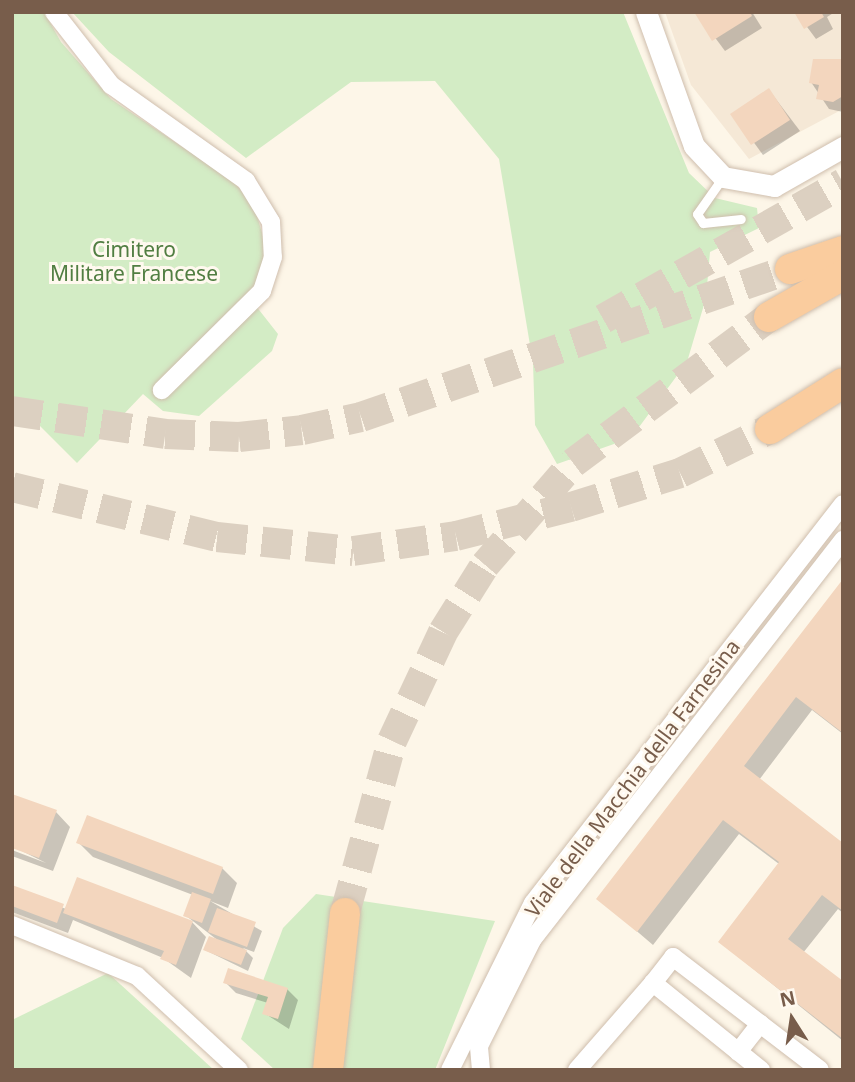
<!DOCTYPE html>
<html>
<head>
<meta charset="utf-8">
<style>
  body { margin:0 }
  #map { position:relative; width:855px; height:1082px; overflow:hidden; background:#fdf6e8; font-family:"Noto Sans",sans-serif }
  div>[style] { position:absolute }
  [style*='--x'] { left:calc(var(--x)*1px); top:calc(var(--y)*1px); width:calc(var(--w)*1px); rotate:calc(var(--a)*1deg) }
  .residential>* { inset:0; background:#f5e8d6 }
  .green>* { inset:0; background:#d3ecc5 }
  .shadow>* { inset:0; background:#0003 }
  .building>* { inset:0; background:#f3d6be }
  .trunk-tunnel>* { height:30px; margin-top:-15px; transform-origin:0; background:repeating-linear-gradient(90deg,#dcd0c1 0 30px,transparent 0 45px) }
  .roads { filter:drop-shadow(0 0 2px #cfbead) drop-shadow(0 0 2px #cfbead) }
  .service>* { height:9px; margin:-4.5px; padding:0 4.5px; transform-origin:4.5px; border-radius:4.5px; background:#fff }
  .minor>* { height:18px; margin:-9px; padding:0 9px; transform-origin:9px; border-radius:9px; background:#fff }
  .tertiary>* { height:21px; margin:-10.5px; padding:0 10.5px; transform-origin:10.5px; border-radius:10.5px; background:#fff }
  .trunk>* { height:30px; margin:-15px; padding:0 15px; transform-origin:15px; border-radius:15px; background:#facc9e }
  span { translate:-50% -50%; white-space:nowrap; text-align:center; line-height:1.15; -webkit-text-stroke:6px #fff9ef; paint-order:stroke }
  .park-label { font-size:21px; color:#517e42 }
  .street-label { font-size:21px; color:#785d4b }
  .frame { position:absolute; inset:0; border:14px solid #785d4b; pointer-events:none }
  .north { position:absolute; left:757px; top:984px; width:70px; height:70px; -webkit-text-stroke:5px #fff9ef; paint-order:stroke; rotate:348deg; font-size:19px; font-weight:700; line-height:28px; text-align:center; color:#785d4b }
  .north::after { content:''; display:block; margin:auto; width:24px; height:32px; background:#785d4b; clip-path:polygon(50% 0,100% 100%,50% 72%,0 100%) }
</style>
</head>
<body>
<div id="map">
  <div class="residential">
    <i style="clip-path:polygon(665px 12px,843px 12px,843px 109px,749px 159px,691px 85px)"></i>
  </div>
  <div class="green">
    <i style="clip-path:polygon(12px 12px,44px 12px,61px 42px,111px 99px,233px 181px,254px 206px,265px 243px,262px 275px,249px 297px,278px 334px,272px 351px,199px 416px,163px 411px,143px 394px,77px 463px,12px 398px)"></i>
    <i style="clip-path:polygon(72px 12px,623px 12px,689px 173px,715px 198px,757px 208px,759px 228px,710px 252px,706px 298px,687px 362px,631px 438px,557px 464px,535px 425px,533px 363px,499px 159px,435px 81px,351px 82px,246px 158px,109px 52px)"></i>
    <i style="clip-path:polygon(316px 894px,495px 921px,435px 1070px,275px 1070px,241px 1039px,283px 928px)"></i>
    <i style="clip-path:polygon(108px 973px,214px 1070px,12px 1070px,12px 1020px)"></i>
  </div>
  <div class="shadow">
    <i style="clip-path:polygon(696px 12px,752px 12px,762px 28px,725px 51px)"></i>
    <i style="clip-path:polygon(796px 12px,835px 12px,827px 17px,833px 29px,816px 39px)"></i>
    <i style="clip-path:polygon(843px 61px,843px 112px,829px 109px,811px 82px)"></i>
    <i style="clip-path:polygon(769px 90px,800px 131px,763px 155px,733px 114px)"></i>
    <i style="clip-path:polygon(843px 582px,843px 734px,812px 710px,759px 780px,843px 845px,843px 913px,838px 909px,803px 953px,843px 984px,843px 1041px,720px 942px,779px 864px,739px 834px,653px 945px,598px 898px)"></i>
    <i style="clip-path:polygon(56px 812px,70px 827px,53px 871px,12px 856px,12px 850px,46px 863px,12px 846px)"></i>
    <i style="clip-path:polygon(78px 842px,222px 868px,237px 883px,228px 908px,210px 901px,262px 931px,254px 952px,243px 948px,253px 958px,248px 971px,205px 950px,220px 942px,185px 915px,193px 895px,93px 857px)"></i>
    <i style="clip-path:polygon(12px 887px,66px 909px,192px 922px,206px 937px,191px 978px,163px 958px,73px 920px,68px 933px,12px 912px)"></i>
    <i style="clip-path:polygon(225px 982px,287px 989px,298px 1000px,289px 1029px,264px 1013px,268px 1003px,236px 993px)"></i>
  </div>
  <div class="building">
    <i style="clip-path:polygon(694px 12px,750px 12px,752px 16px,712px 41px)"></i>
    <i style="clip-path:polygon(794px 12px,821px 12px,824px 17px,804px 29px)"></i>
    <i style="clip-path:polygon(813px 59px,843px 59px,843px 96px,833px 102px,816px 99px,819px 85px,809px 83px)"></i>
    <i style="clip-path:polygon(769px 88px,790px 120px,751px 145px,730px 114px)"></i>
    <i style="clip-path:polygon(843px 579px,843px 733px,796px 697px,744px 766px,843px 843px,843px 911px,822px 895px,788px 939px,843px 981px,843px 1039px,718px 942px,779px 862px,723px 820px,637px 932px,596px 899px)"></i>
    <i style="clip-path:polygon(12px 794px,57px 810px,39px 858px,12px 848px)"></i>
    <i style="clip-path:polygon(87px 815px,223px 867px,213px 894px,76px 843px)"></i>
    <i style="clip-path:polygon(77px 877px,193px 921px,176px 965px,160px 959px,164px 951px,63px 913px)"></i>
    <i style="clip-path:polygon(12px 885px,64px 904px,57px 923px,12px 906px)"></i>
    <i style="clip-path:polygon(192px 892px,211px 899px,202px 923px,183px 916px)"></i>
    <i style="clip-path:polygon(217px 908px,256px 922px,247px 947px,208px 932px)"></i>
    <i style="clip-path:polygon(209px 936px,247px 950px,241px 965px,203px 950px)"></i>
    <i style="clip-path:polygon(228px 968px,288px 988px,278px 1019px,262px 1014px,268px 997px,223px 983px)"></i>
  </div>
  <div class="trunk-tunnel">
    <i style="--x:603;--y:319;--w:276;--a:-29.5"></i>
    <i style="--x:12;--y:411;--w:155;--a:8.5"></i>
    <i style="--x:165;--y:434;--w:74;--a:2.3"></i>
    <i style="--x:239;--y:437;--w:63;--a:-6.3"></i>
    <i style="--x:302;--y:430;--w:60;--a:-12.4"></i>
    <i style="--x:361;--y:417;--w:454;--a:-19"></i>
    <i style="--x:12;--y:487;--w:211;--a:13.7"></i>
    <i style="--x:217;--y:537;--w:137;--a:5.9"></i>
    <i style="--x:353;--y:551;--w:104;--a:-8.3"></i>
    <i style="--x:456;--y:536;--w:119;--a:-14.2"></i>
    <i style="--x:571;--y:507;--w:114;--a:-17.3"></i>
    <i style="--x:680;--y:473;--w:100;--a:-26.1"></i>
    <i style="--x:345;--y:913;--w:178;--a:-74.7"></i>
    <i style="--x:392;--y:741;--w:120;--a:-64.9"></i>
    <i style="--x:443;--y:632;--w:79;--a:-57.9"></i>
    <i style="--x:485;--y:565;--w:135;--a:-49.2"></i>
    <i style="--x:573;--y:463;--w:244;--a:-36.7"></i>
  </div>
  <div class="roads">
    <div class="service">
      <i style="--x:723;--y:177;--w:45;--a:125.1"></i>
      <i style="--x:697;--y:214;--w:11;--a:56"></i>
      <i style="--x:703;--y:223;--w:38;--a:-6"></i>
    </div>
    <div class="minor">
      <i style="--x:54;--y:12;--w:93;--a:52"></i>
      <i style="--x:111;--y:85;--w:166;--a:35.4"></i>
      <i style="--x:246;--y:181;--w:48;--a:58.6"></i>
      <i style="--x:271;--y:222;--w:35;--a:87"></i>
      <i style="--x:273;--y:257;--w:36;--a:108"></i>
      <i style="--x:262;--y:291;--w:141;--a:135.3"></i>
      <i style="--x:12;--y:925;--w:135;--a:22.2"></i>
      <i style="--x:137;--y:976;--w:139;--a:42.7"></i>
      <i style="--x:738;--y:1052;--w:36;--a:-52"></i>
      <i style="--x:450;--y:1070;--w:186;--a:-63.6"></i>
      <i style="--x:533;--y:903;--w:505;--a:-52.15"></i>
      <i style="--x:481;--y:1070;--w:24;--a:-95"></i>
      <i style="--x:479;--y:1046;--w:119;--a:-63.4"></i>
      <i style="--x:532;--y:940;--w:507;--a:-52.13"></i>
      <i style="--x:577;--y:1070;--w:116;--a:-48.9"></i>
      <i style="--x:761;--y:1070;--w:139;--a:-141.1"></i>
      <i style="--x:653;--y:983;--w:33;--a:-52"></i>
      <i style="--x:673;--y:957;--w:185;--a:37.5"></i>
    </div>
    <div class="tertiary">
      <i style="--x:646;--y:12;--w:142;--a:70.3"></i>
      <i style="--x:694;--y:146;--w:42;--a:46.9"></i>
      <i style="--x:723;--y:177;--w:52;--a:10"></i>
      <i style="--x:774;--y:186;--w:79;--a:-29.5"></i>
    </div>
    <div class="trunk">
      <i style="--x:790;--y:269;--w:56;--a:-18.8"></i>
      <i style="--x:769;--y:317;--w:85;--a:-29.6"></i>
      <i style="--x:770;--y:429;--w:86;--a:-32.2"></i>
      <i style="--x:328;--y:1070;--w:158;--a:-83.8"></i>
    </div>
  </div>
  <div class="park-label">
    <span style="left:134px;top:261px">Cimitero<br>Militare Francese</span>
  </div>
  <div class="street-label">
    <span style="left:632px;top:778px;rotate:-53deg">Viale della Macchia della Farnesina</span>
  </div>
  <div class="frame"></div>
  <div class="north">N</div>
</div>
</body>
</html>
